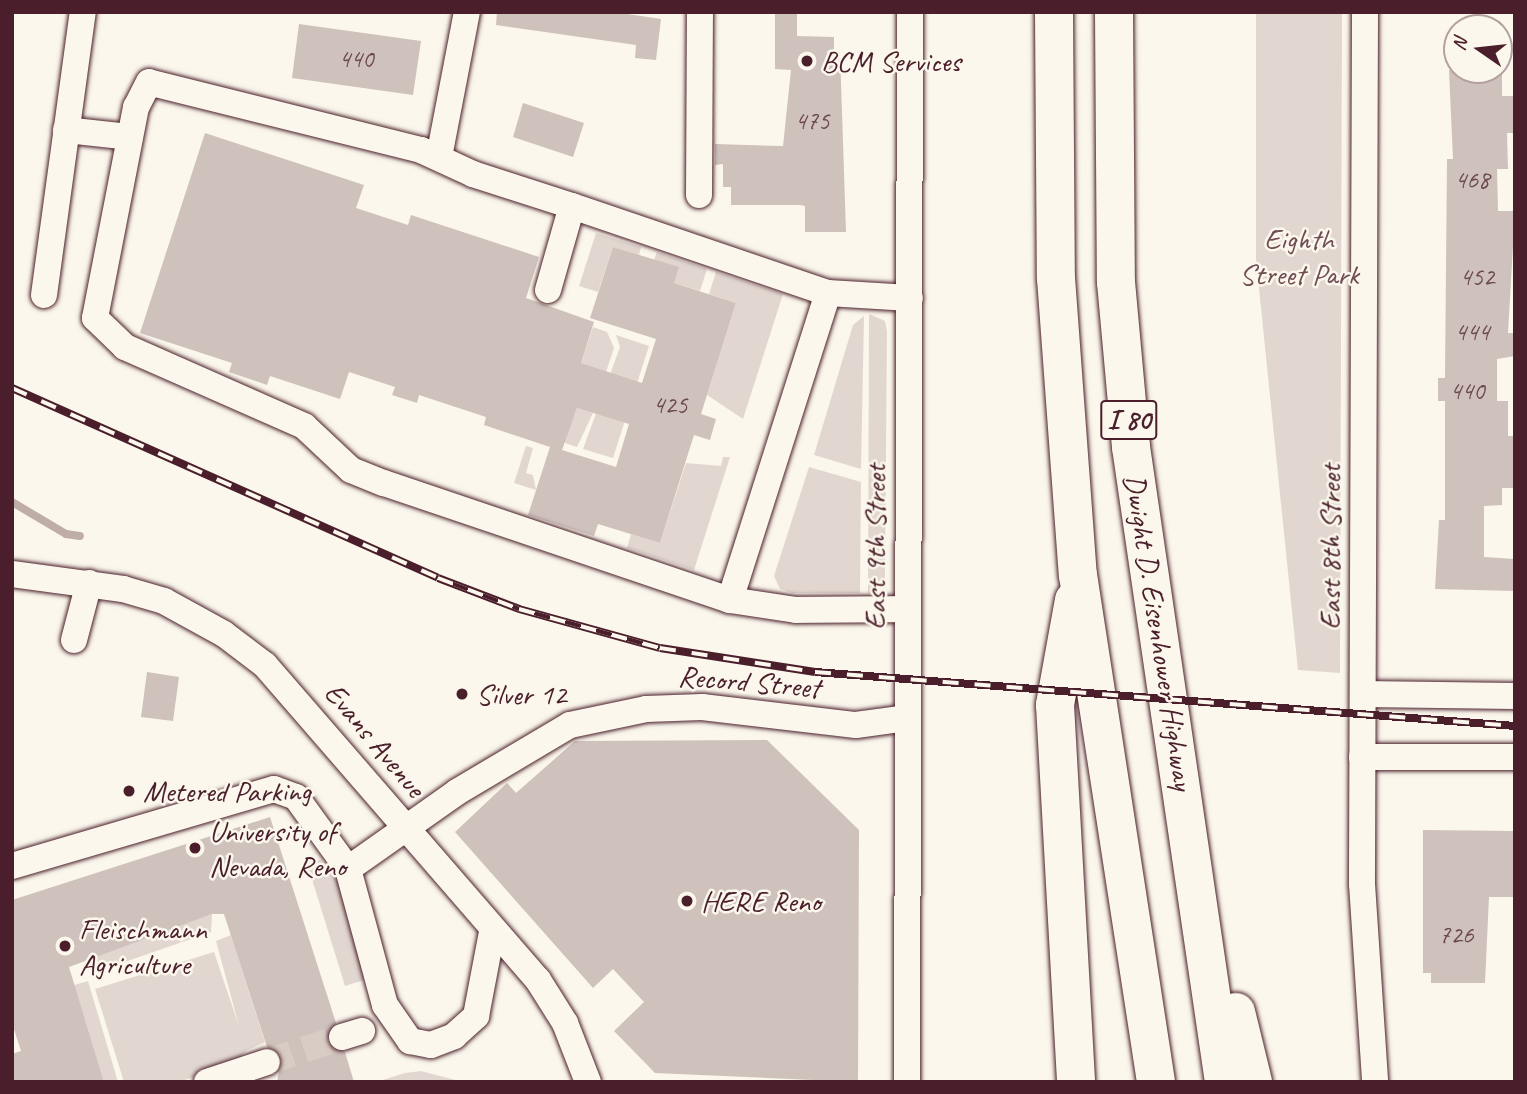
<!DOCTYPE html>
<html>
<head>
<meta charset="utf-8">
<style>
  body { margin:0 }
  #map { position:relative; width:1527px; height:1094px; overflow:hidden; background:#fbf7ec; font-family:Caveat,sans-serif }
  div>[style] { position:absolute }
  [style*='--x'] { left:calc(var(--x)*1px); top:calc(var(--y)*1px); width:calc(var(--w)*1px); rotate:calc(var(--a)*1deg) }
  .green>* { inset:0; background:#e2d7d0 }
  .stream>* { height:8px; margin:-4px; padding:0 4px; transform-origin:4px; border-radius:4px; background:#bfadaa }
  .building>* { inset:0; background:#cfc2bc }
  .minor-tunnel>* { height:26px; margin-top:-13px; transform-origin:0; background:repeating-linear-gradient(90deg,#d8ccc5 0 26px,transparent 0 39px) }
  .roads { filter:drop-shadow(0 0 2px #4a1f2b) drop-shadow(0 0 2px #4a1f2b) }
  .minor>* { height:26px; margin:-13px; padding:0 13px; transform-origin:13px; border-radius:13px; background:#fbf7ec }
  .highway>* { height:38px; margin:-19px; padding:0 19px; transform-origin:19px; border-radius:19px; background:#fbf7ec }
  .rail>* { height:8px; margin-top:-4px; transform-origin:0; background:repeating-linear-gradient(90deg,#fbf7ec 0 16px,#4a1f2b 0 32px); box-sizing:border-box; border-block:2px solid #4a1f2b }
  .dots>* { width:19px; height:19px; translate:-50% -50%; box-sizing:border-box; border:4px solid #fbf7ec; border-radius:50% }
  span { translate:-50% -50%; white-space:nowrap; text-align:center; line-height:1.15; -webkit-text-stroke:5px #fbf7ec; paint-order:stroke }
  .number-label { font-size:26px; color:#6b484f }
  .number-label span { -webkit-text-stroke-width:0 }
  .shield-label span { padding:2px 5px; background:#fbf7ec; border:2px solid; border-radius:5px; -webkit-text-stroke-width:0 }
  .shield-label { font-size:28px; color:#4a1f2b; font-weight:700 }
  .poi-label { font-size:30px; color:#4a1f2b }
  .left { translate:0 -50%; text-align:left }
  .park-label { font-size:30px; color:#704d54 }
  .street-label { font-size:30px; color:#4a1f2b }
  .frame { position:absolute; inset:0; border:14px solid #4a1f2b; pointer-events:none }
  .north { position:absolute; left:1443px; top:14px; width:70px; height:70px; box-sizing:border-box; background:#fbf7ec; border:2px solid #b4a19f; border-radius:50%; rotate:284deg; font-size:19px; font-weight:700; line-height:28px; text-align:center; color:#4a1f2b }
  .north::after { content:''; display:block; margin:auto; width:24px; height:32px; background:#4a1f2b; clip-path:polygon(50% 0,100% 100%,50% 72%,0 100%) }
</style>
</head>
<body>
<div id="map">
  <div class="green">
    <i style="clip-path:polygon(1256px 12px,1342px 12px,1340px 673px,1298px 670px,1256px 259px)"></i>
    <i style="clip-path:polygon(596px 233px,641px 247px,639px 255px,613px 247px,598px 292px,579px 286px)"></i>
    <i style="clip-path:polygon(657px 252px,707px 269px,700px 291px,674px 283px,654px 260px)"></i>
    <i style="clip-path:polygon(716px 272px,783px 294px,743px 419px,707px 395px,736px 303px,709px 294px)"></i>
    <i style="clip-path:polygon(869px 314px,885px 321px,887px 331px,885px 578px,876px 592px,868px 593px)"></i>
    <i style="clip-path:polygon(864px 316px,861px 469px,814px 455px,853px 325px)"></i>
    <i style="clip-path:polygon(593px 327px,607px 332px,614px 348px,606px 372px,581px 363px)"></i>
    <i style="clip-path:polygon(616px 335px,649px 346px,613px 458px,583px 449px,620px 347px)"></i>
    <i style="clip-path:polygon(577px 408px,593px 413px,577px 447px,556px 440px,564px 414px,574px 417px)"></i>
    <i style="clip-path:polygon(526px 446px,533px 448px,526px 473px,533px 475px,536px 490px,514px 483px)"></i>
    <i style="clip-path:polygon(723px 457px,730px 457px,694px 570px,627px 548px,631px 534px,660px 543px,686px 463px,721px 466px)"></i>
    <i style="clip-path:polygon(809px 467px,861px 482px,860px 593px,792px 593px,780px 589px,774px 576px)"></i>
    <i style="clip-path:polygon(320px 860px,336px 874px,367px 979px,345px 986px,307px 863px)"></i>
    <i style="clip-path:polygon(212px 914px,211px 932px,93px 973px,87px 956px)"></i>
    <i style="clip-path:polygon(231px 935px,265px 1042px,246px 1051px,233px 1065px,178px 1082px,124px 1082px,95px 989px,214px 952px,239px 1026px,216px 941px)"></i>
    <i style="clip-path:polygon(88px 981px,118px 1082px,104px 1082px,74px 985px)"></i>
    <i style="clip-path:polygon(421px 1071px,463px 1082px,376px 1082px,405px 1073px)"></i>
  </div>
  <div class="stream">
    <i style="--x:12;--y:502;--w:63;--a:30.7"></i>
    <i style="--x:66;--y:534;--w:14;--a:8"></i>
  </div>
  <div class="building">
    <i style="clip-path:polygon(497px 12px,614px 12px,661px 19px,656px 60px,635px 58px,636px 45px,496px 25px)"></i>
    <i style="clip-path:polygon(775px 12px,797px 12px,797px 36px,834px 37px,834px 52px,840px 52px,846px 232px,805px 232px,805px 206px,800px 205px,731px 205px,731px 187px,723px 187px,723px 164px,715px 165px,715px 144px,783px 146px,791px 70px,775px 69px)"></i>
    <i style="clip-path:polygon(299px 24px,421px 41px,413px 95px,292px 78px)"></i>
    <i style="clip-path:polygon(1449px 70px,1502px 70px,1502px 96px,1515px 96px,1515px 133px,1507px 133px,1508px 169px,1497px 169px,1498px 211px,1515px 211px,1508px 333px,1515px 333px,1515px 356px,1497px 359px,1497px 401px,1508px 401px,1508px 436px,1515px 436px,1515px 488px,1502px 488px,1502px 505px,1484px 506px,1484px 557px,1515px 559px,1515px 591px,1435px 589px,1439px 520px,1445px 520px,1445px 401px,1438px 401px,1438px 378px,1445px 378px,1447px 159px,1453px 159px)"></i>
    <i style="clip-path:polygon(523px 103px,584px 123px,573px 157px,513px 137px)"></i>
    <i style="clip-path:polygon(evenodd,205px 133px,364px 185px,356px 208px,408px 225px,411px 215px,539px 257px,526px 298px,594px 322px,581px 363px,642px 383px,656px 339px,590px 318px,613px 247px,679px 267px,674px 283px,736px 303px,701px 414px,716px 419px,710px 440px,694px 435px,660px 543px,598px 524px,594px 536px,528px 515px,550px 447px,484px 425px,486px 417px,419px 395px,417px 403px,392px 395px,395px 387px,349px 372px,340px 399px,270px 376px,267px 385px,229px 372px,232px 363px,140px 333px,205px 133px,577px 408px,629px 424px,616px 467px,562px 450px,577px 408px)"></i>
    <i style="clip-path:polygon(147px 672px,179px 677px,173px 721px,141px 717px)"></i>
    <i style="clip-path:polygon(767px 740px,859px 830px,858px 1082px,655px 1073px,614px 1031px,644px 1002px,613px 969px,593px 988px,455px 832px,507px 783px,516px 793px,575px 741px)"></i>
    <i style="clip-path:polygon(270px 817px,336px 1023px,327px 1042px,345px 1052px,354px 1082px,277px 1082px,282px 1056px,267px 1047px,224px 914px,212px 914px,69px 967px,104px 1082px,12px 1082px,12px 1054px,21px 1051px,12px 1023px,12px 900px)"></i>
    <i style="clip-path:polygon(1423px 830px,1515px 831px,1515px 897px,1489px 897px,1485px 983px,1431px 983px,1431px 973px,1423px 973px)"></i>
  </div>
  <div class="minor-tunnel">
    <i style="--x:267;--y:1062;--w:79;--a:-18.4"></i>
  </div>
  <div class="roads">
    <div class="minor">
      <i style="--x:1365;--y:12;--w:872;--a:90.2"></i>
      <i style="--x:1362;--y:884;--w:198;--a:86.2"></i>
      <i style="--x:66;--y:130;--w:64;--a:6.2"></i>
      <i style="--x:439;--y:157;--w:148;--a:-79.1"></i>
      <i style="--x:699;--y:195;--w:183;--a:-89.7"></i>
      <i style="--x:572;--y:206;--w:270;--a:18.8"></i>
      <i style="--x:828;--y:293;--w:82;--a:3.5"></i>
      <i style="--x:548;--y:290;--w:87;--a:-74.1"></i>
      <i style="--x:572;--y:206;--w:104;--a:-162.1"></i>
      <i style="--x:473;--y:174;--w:57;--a:-155.2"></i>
      <i style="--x:421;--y:150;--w:280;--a:-166"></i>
      <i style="--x:149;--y:82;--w:28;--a:117"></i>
      <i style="--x:136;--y:107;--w:215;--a:101"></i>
      <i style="--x:95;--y:318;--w:42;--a:44"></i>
      <i style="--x:125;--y:347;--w:196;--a:23.8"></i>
      <i style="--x:304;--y:426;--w:64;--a:43.1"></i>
      <i style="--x:351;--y:470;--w:35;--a:22"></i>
      <i style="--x:384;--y:483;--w:365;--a:18.7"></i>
      <i style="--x:730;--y:600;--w:67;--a:8.6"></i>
      <i style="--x:796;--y:610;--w:112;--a:-0.5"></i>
      <i style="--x:44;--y:295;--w:286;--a:-82.2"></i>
      <i style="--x:12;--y:574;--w:112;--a:7.7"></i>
      <i style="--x:123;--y:589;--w:43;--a:16.3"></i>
      <i style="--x:164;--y:601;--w:68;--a:28.8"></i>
      <i style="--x:224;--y:634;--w:51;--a:37.1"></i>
      <i style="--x:265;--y:665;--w:417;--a:49.1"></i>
      <i style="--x:538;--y:980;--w:51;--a:57.9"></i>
      <i style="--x:565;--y:1023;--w:63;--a:68.7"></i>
      <i style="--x:730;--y:600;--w:322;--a:-72.3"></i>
      <i style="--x:74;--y:640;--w:59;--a:-75.3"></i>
      <i style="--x:1363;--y:694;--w:152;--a:0.8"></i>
      <i style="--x:1362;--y:757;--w:153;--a:0"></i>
      <i style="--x:12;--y:866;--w:273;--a:-16.4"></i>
      <i style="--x:274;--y:789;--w:23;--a:20"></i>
      <i style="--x:296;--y:797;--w:89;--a:54.2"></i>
      <i style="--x:348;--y:869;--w:133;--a:-35.2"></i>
      <i style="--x:457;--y:792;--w:131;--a:-30.7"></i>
      <i style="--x:570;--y:725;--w:78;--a:-11.9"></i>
      <i style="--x:646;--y:709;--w:56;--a:-2"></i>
      <i style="--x:702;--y:707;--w:155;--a:6.7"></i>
      <i style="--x:856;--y:725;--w:51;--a:-7.8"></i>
      <i style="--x:348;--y:869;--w:141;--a:74.8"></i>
      <i style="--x:385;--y:1005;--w:44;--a:55.2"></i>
      <i style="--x:410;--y:1041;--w:21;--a:11"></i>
      <i style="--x:431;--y:1045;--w:25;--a:-21"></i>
      <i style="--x:454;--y:1036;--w:30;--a:-42"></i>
      <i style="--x:476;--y:1016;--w:86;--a:-79.2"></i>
      <i style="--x:342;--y:1037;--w:21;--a:-17"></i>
      <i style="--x:207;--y:1082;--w:63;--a:-18.4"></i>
      <i style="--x:907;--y:1082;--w:1070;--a:-89.84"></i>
    </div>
    <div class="highway">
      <i style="--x:1054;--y:12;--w:266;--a:89.6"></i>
      <i style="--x:1056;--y:278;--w:298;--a:85.8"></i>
      <i style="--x:1078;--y:575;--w:513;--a:81.25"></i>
      <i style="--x:1114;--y:12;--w:270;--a:89.6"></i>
      <i style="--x:1116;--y:282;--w:166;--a:84.8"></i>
      <i style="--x:1131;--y:447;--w:642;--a:81.67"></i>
      <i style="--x:1074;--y:600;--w:107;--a:100.3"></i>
      <i style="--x:1055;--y:705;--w:378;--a:86.8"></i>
      <i style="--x:1236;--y:1012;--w:72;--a:76.3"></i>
    </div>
  </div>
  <div class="rail">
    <i style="--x:12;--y:388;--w:466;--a:24"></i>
    <i style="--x:438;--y:578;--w:87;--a:20.9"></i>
    <i style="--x:519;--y:609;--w:146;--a:15.5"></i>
    <i style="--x:660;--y:648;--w:157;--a:8.8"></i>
    <i style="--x:815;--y:672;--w:702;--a:4.41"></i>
  </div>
  <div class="dots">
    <i style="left:807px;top:61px;background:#4a1f2b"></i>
    <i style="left:462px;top:694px;background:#4a1f2b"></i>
    <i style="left:129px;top:791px;background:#4a1f2b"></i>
    <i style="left:195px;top:848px;background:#4a1f2b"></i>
    <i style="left:687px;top:901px;background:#4a1f2b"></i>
    <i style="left:65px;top:946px;background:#4a1f2b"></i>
  </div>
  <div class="number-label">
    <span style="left:356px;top:59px">440</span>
    <span style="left:812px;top:121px">475</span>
    <span style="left:1472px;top:180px">468</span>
    <span style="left:1477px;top:277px">452</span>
    <span style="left:1472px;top:332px">444</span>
    <span style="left:1467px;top:391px">440</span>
    <span style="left:670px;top:405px">425</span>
    <span style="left:1456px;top:935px">726</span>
  </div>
  <div class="shield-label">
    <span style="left:1129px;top:420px">I 80</span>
  </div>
  <div class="poi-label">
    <span class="left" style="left:821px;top:61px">BCM Services</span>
    <span class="left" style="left:476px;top:694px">Silver 12</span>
    <span class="left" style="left:143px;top:791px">Metered Parking</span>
    <span class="left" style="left:209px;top:848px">University of<br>Nevada, Reno</span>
    <span class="left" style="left:701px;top:901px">HERE Reno</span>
    <span class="left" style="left:79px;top:946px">Fleischmann<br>Agriculture</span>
  </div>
  <div class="park-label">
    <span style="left:1299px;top:256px">Eighth<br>Street Park</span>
  </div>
  <div class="street-label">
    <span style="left:875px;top:547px;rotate:-90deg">East 9th Street</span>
    <span style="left:1330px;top:547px;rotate:-90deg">East 8th Street</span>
    <span style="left:1159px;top:632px;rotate:81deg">Dwight D. Eisenhower Highway</span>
    <span style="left:749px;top:682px;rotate:5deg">Record Street</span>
    <span style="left:375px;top:740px;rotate:50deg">Evans Avenue</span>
  </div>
  <div class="frame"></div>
  <div class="north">N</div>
</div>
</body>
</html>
